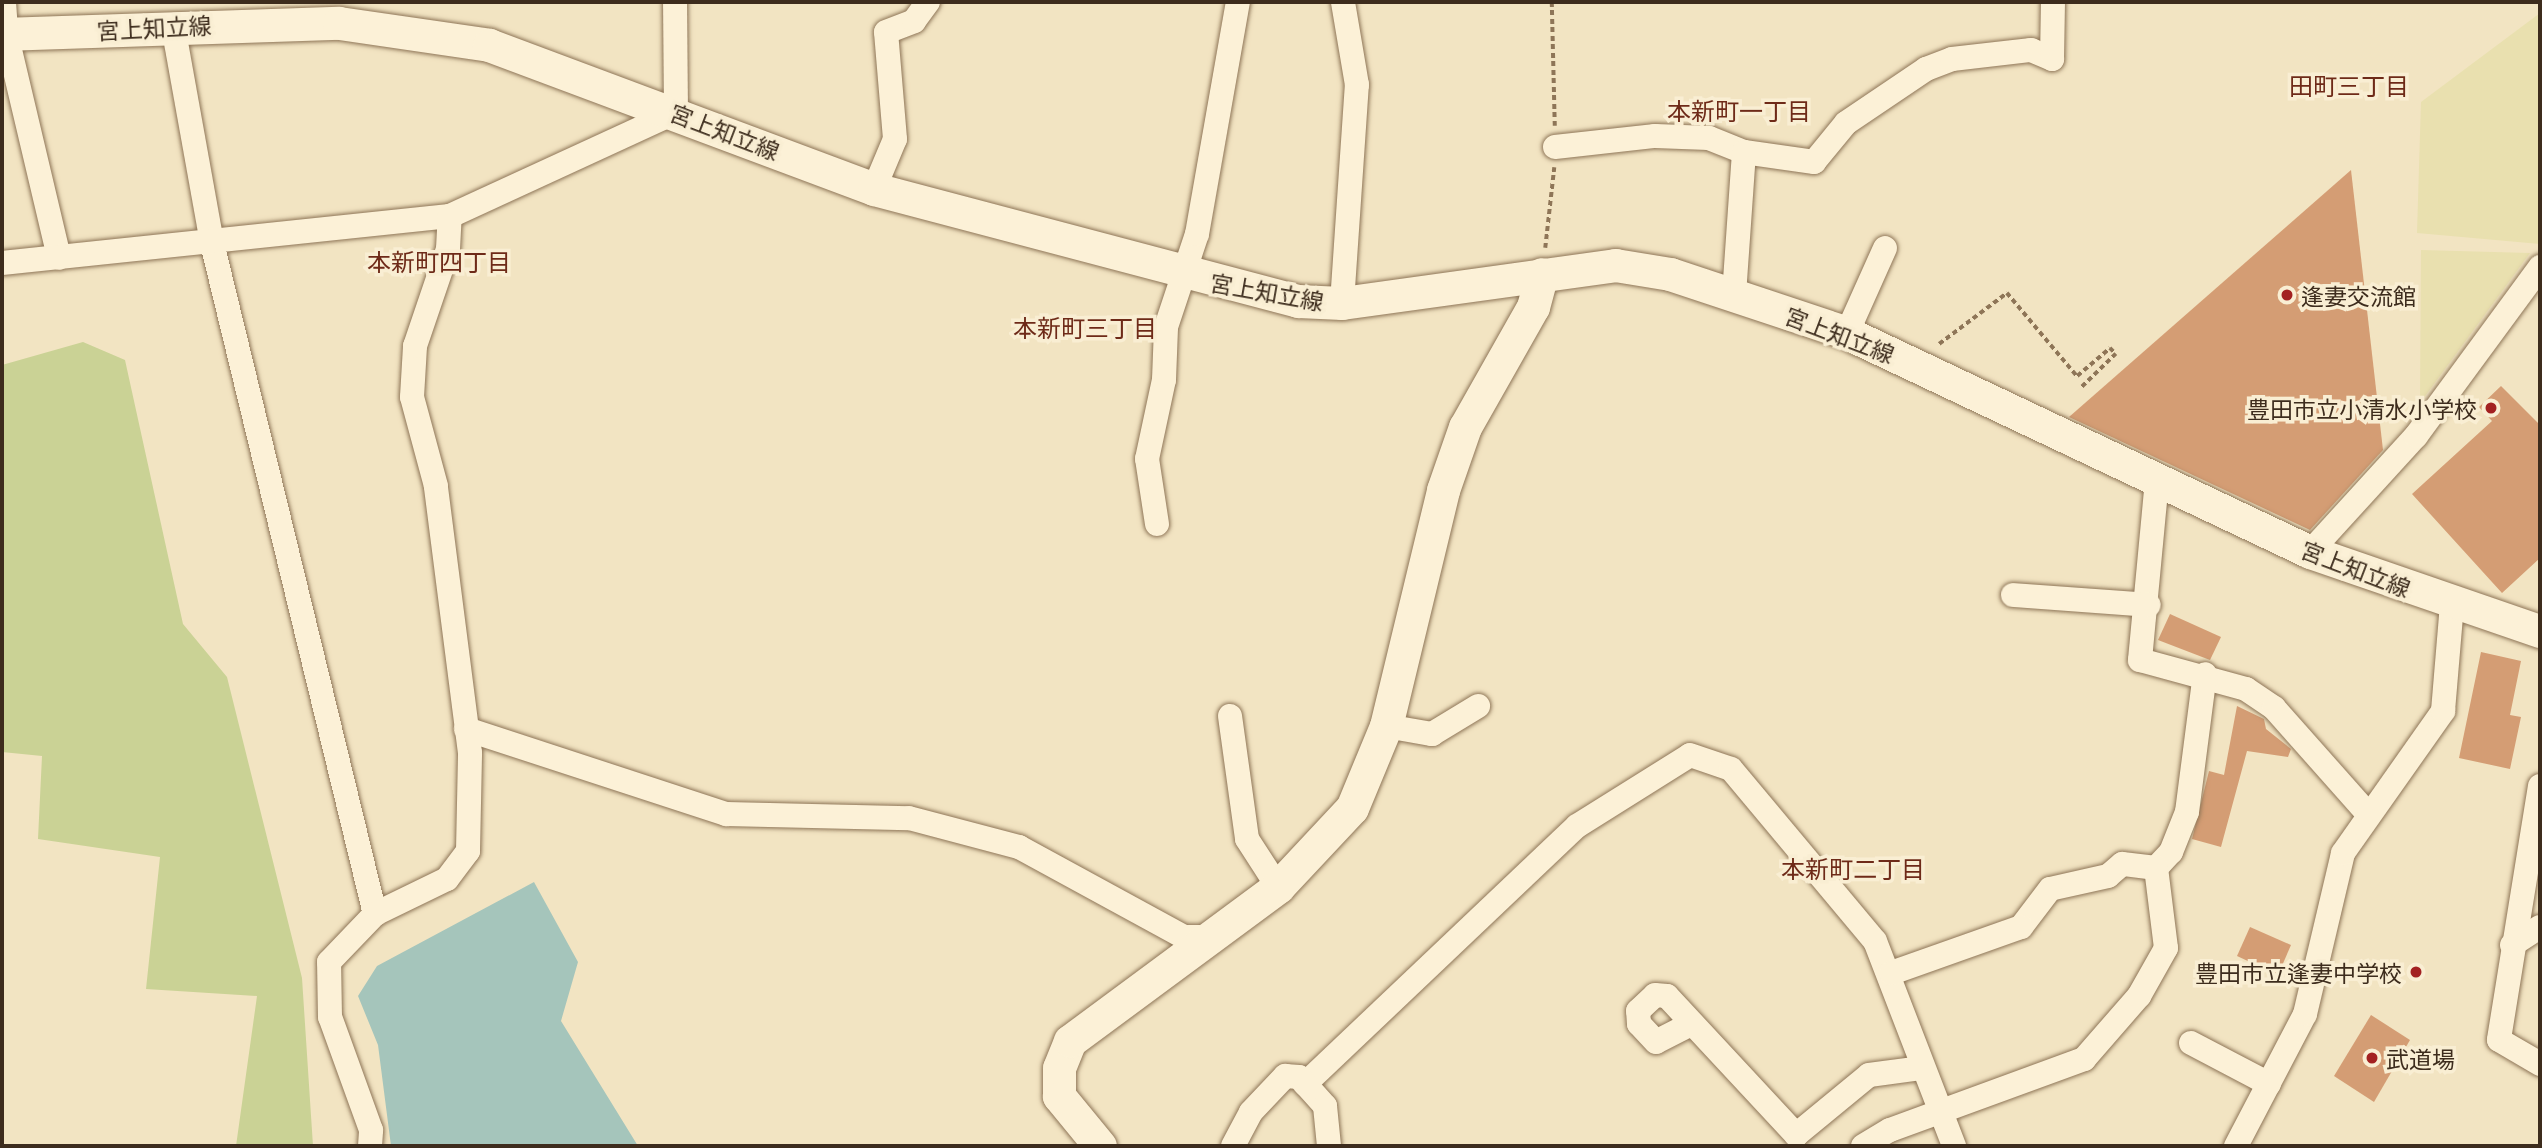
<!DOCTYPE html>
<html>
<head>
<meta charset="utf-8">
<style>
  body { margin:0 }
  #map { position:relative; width:2542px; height:1148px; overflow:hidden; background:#f2e4c2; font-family:Literata,"Noto Sans JP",serif }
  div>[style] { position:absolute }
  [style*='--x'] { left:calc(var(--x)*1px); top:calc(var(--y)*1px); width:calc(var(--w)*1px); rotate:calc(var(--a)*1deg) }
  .farmland>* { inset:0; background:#e9e0af }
  .green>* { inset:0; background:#cad295 }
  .water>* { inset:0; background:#a5c5bb }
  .building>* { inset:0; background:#d49d74 }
  .path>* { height:3.5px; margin-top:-1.75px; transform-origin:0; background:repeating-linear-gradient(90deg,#8e7557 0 5px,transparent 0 8.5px) }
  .roads { filter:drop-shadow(0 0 2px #8e7557) drop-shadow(0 0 2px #8e7557) }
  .street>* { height:24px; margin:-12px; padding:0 12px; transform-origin:12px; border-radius:12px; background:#fcf1d7 }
  .secondary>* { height:33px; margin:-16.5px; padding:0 16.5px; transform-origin:16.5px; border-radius:16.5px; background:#fcf1d7 }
  .dots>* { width:19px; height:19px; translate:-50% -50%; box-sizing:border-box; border:4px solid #f9eed3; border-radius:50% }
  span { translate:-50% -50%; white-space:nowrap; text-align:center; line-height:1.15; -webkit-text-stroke:7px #f9eed3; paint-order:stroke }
  .street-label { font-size:23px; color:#3d2c1d }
  .poi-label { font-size:23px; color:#3d2c1d }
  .left { translate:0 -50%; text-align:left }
  .right { translate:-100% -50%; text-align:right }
  .neighbourhood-label { font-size:24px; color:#6e2a18 }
  .frame { position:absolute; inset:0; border:4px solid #3d2c1d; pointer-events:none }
</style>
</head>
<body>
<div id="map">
  <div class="farmland">
    <i style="clip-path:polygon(2540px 13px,2540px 244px,2417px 233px,2421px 102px)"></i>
    <i style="clip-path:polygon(2421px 250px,2530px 253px,2420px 403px)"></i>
  </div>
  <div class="green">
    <i style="clip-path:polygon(83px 342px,125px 360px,183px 624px,227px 677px,302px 978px,313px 1146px,236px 1146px,257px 996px,146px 989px,160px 857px,38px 839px,42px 756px,2px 752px,2px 365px)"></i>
  </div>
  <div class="water">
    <i style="clip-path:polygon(534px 882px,578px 962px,561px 1021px,638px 1146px,391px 1146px,378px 1045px,358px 996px,377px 966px)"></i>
  </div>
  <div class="building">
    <i style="clip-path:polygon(2351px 170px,2383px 450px,2310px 530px,2069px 417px)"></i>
    <i style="clip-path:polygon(2501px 386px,2540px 425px,2540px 558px,2502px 593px,2412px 494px,2492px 421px,2479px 407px)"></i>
    <i style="clip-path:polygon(2170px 614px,2221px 637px,2210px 660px,2158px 640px)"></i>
    <i style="clip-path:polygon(2481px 652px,2521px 661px,2510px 715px,2521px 717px,2510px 769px,2459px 758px)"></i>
    <i style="clip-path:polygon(2237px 706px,2264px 719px,2266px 729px,2291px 749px,2288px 757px,2247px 751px,2221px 847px,2192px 839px,2209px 771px,2224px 775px)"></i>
    <i style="clip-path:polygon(2250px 927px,2291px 945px,2278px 975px,2237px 956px)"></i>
    <i style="clip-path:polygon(2371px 1015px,2410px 1040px,2374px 1102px,2334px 1076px)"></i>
  </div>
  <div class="path">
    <i style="--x:1552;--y:2;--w:124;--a:88.6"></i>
    <i style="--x:1545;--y:248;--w:81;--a:-83.6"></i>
    <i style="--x:1939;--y:344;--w:85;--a:-36.9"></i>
    <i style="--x:2007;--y:293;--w:109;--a:49.9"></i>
    <i style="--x:2077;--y:376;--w:43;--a:-40.3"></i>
    <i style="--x:2110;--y:348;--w:8;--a:45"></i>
    <i style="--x:2116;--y:354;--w:49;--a:135.8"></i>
  </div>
  <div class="roads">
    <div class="street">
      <i style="--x:4;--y:2;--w:31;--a:86"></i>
      <i style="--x:6;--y:33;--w:231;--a:76.7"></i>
      <i style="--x:173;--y:26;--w:220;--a:79.8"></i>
      <i style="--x:212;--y:243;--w:691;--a:76.35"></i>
      <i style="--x:1555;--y:147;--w:101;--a:-6.3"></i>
      <i style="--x:1655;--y:136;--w:54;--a:2.1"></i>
      <i style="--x:1709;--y:138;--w:38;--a:22"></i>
      <i style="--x:1744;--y:152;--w:143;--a:94"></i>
      <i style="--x:1744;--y:152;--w:71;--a:8.1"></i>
      <i style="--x:1814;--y:162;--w:50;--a:-50.6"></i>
      <i style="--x:1846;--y:123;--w:97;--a:-34"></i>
      <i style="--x:1926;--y:69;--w:28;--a:-21"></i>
      <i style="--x:1952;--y:59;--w:80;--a:-6.5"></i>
      <i style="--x:2031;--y:50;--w:23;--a:23"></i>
      <i style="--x:2052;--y:59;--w:57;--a:-89"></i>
      <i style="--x:874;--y:189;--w:54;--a:-67.2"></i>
      <i style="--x:895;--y:139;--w:107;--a:-94.8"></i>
      <i style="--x:886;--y:32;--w:30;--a:-21"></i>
      <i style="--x:914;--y:21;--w:24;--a:-54"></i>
      <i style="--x:2;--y:263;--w:450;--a:-6"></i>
      <i style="--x:450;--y:216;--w:249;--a:-24.7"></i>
      <i style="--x:676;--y:112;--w:110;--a:-90.5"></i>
      <i style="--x:1342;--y:303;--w:219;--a:-86.1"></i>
      <i style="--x:1357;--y:85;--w:84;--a:-99.6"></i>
      <i style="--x:1847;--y:333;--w:93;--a:-65.9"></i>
      <i style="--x:2157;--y:480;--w:181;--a:95.4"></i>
      <i style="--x:2140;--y:660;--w:110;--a:15.3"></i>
      <i style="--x:2246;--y:689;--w:34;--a:34"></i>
      <i style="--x:2274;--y:708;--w:142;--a:48.4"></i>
      <i style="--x:1157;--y:524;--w:66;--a:-98.7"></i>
      <i style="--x:1147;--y:459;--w:81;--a:-77.9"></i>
      <i style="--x:1164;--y:380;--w:53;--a:-87.8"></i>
      <i style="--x:1166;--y:327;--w:98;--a:-71.6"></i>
      <i style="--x:1197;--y:234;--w:236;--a:-80"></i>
      <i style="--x:2310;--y:552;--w:157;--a:-47.6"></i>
      <i style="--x:2416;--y:436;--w:210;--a:-53.7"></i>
      <i style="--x:2013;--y:595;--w:136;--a:4.2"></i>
      <i style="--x:1230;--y:716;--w:124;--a:82.1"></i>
      <i style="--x:1247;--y:839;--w:57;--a:57.1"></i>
      <i style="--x:1386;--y:726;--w:47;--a:9.9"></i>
      <i style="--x:1432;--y:734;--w:54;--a:-31.3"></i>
      <i style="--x:466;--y:729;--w:274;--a:18.1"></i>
      <i style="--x:726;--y:814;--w:183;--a:1.3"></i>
      <i style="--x:909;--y:818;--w:114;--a:14.8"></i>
      <i style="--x:1019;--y:847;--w:188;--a:28.6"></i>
      <i style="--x:1184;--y:937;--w:25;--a:0"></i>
      <i style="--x:2540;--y:786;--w:257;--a:99.2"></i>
      <i style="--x:2499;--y:1040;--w:48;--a:30.3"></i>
      <i style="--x:2156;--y:868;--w:22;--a:-47"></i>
      <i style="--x:2171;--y:852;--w:43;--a:-68.2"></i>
      <i style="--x:2187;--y:812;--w:139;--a:-82.6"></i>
      <i style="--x:2512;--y:945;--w:33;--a:-33"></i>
      <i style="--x:1691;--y:1024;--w:39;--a:153"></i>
      <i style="--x:1656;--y:1042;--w:25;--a:-133"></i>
      <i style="--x:1639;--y:1024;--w:13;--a:-94"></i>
      <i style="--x:1638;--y:1011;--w:23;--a:-43"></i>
      <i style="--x:1655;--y:995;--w:12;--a:5"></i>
      <i style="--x:1667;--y:996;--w:190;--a:47.1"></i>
      <i style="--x:1796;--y:1135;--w:94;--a:-39.4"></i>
      <i style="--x:1869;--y:1075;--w:52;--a:-7.7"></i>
      <i style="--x:2191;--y:1043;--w:88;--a:27.7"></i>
      <i style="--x:1305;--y:1084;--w:375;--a:-43.5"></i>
      <i style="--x:1577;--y:826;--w:133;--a:-32.1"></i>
      <i style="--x:1690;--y:755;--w:43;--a:18.9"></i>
      <i style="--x:1731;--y:769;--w:224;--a:50.1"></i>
      <i style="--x:1875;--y:941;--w:220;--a:68.9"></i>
      <i style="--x:370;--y:1146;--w:16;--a:-86"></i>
      <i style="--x:371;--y:1130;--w:120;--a:-109.9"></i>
      <i style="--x:330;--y:1017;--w:55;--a:-91"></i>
      <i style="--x:329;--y:962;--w:66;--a:-46.2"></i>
      <i style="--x:375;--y:914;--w:80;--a:-25.9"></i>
      <i style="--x:447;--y:879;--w:35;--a:-53"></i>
      <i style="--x:468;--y:851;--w:98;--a:-88.8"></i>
      <i style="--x:470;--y:753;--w:269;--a:-97.3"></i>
      <i style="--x:436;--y:486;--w:92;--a:-105.1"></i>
      <i style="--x:412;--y:397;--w:51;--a:-86.6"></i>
      <i style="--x:415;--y:346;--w:102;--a:-71.2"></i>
      <i style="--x:448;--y:249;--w:33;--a:-87"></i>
      <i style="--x:1233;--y:1146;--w:38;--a:-62"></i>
      <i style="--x:1251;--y:1112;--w:50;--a:-46.6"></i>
      <i style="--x:1285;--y:1076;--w:14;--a:4"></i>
      <i style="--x:1299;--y:1077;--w:39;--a:48"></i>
      <i style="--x:1325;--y:1106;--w:40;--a:84.3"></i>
      <i style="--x:1863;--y:1146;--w:31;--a:-31"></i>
      <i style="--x:1890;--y:1130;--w:207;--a:-20.1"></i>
      <i style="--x:2084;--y:1059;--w:84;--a:-48.9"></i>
      <i style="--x:2139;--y:996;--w:55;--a:-60.6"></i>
      <i style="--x:2166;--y:948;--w:81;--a:-97.1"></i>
      <i style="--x:2156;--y:868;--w:34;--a:-173"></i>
      <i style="--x:2122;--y:864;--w:18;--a:139"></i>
      <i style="--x:2108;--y:876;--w:59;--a:167.4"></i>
      <i style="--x:2050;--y:889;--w:48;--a:127.3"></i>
      <i style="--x:2021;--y:927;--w:138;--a:160.5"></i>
      <i style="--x:2236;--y:1146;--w:149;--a:-62.4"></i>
      <i style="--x:2305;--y:1014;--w:165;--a:-76.7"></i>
      <i style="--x:2343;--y:853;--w:174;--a:-54.8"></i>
      <i style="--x:2443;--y:711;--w:108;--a:-85.2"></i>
    </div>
    <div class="secondary">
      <i style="--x:2;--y:34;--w:337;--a:-1.9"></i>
      <i style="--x:339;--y:23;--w:152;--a:8.3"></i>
      <i style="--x:489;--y:45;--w:411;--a:20.5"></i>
      <i style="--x:874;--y:189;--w:439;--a:14.8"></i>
      <i style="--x:1298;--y:301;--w:44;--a:2.6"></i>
      <i style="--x:1342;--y:303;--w:276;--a:-7.9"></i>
      <i style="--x:1615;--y:265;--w:56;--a:9.3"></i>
      <i style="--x:1670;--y:274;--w:187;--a:18.4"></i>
      <i style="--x:1847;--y:333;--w:512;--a:25.31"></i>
      <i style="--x:2310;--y:552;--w:243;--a:19"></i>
      <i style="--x:1100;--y:1146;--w:65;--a:-129.4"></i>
      <i style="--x:1059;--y:1096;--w:28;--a:-90"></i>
      <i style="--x:1059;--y:1068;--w:29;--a:-68"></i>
      <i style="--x:1070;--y:1041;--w:259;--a:-36.5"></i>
      <i style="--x:1278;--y:887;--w:108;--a:-46.9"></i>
      <i style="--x:1352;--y:808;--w:89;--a:-67.5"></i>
      <i style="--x:1386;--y:726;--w:243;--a:-76.4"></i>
      <i style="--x:1443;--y:490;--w:67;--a:-70.8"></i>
      <i style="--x:1465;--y:427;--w:138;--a:-60.5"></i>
      <i style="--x:1533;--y:307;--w:34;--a:-75"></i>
    </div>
  </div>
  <div class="dots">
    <i style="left:2287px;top:295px;background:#a32121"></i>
    <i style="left:2491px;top:408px;background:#a32121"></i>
    <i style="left:2416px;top:972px;background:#a32121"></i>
    <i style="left:2372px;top:1058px;background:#a32121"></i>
  </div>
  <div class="street-label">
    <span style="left:154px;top:27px;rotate:-3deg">宮上知立線</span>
    <span style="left:725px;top:131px;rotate:21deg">宮上知立線</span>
    <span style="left:1267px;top:291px;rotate:10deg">宮上知立線</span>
    <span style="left:1840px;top:334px;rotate:21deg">宮上知立線</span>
    <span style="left:2356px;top:568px;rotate:21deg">宮上知立線</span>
  </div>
  <div class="poi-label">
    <span class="left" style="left:2301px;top:295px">逢妻交流館</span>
    <span class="right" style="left:2477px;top:408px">豊田市立小清水小学校</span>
    <span class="right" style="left:2402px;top:972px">豊田市立逢妻中学校</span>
    <span class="left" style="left:2386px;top:1058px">武道場</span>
  </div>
  <div class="neighbourhood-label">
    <span style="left:2349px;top:85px">田町三丁目</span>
    <span style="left:1739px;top:110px">本新町一丁目</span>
    <span style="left:439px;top:261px">本新町四丁目</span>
    <span style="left:1085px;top:327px">本新町三丁目</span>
    <span style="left:1853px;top:868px">本新町二丁目</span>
  </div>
  <div class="frame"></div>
</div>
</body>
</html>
